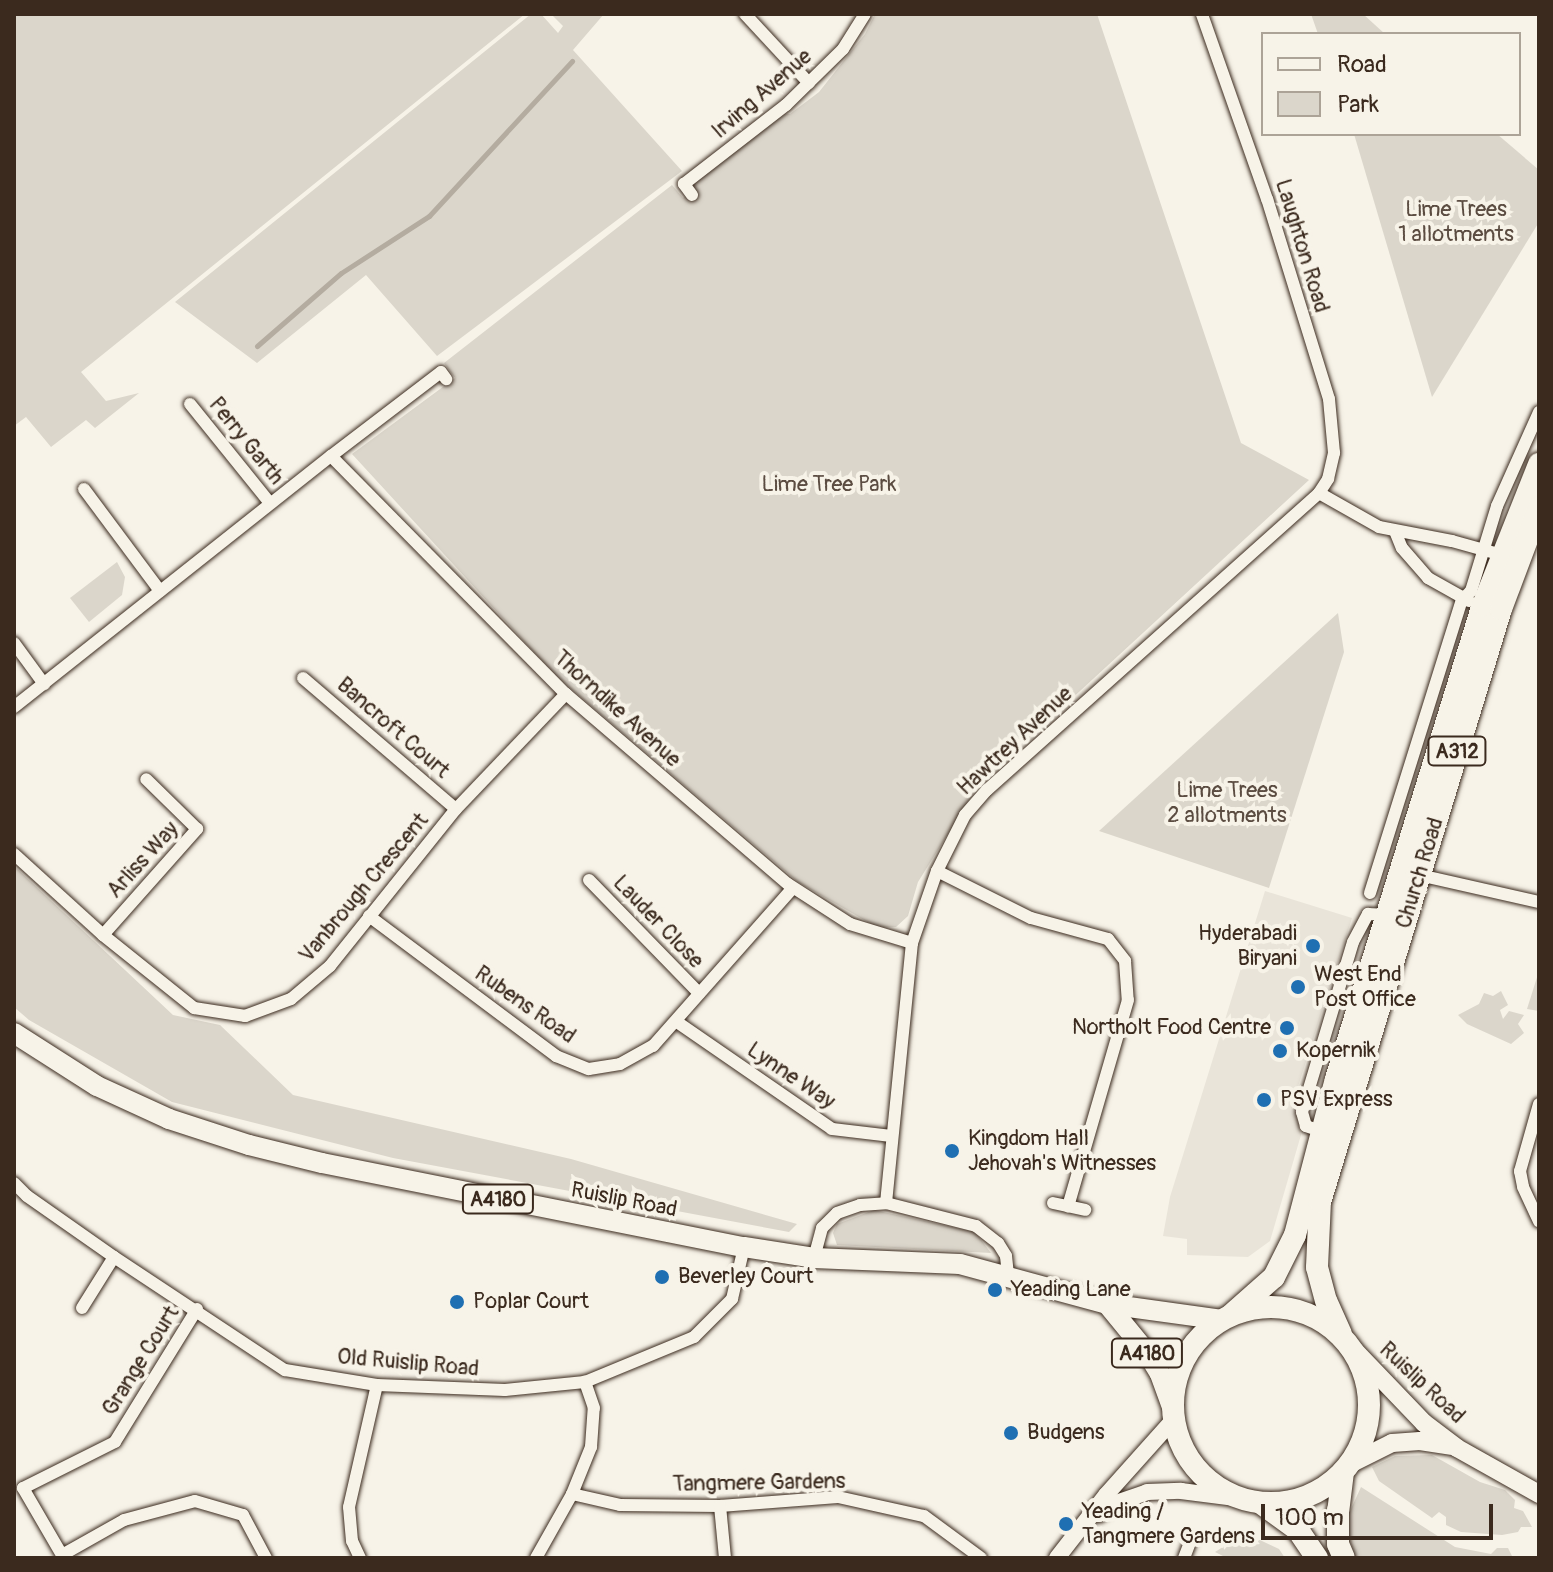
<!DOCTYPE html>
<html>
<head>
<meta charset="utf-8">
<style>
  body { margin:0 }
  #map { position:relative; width:1553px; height:1572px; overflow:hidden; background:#f7f3e8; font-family:Pangolin,sans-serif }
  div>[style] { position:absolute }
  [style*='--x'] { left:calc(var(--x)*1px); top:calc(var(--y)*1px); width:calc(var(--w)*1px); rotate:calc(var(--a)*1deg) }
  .built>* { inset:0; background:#e9e4d9 }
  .green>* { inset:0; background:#dbd6cb }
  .stream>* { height:5px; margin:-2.5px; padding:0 2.5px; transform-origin:2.5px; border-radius:2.5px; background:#b4aca0 }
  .roads { filter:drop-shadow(0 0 2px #3b2a1e) drop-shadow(0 0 2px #3b2a1e) }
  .minor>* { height:12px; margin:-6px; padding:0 6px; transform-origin:6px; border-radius:6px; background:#f7f3e8 }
  .tertiary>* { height:16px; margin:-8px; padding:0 8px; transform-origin:8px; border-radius:8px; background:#f7f3e8 }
  .secondary>* { height:18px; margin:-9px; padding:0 9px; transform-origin:9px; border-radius:9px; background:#f7f3e8 }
  .primary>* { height:20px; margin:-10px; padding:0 10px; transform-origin:10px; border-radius:10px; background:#f7f3e8 }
  .trunk>* { height:22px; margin:-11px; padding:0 11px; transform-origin:11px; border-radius:11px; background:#f7f3e8 }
  .trunk>.ring { margin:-11px; padding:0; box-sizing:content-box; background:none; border:22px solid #f7f3e8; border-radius:50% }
  .dots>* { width:22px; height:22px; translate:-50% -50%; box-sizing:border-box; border:4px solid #f7f3e8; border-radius:50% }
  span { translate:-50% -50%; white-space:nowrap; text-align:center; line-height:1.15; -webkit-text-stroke:8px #f7f3e8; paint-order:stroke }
  .shield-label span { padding:2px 6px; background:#f7f3e8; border:2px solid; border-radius:6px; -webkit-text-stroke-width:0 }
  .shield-label { font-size:20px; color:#3b2a1e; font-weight:700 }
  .street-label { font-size:22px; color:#3b2a1e }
  .park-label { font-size:22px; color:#5b4c41 }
  .poi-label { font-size:22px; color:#3b2a1e }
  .right { translate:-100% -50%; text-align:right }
  .left { translate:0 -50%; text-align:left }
  .frame { position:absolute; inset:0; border:16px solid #3b2a1e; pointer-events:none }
  .legend { position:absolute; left:1261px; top:32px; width:260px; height:104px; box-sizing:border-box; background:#f7f3e8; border:2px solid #aca397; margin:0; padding:10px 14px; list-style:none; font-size:24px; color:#3b2a1e }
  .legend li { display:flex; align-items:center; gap:16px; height:40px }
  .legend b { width:40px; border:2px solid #aca397 }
  .scale { position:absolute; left:1261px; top:1504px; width:232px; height:36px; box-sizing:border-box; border:4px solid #3b2a1e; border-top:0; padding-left:10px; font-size:24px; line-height:28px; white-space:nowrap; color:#3b2a1e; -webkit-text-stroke:6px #f7f3e8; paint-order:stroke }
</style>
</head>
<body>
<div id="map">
  <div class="built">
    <i style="clip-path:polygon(1265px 891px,1352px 918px,1293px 1102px,1301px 1135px,1270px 1241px,1248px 1257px,1187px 1255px,1187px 1239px,1163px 1236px,1170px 1197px)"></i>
  </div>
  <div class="green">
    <i style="clip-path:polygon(14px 14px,525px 14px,81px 372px,106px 401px,139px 393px,95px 428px,86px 420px,51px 447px,26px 417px,14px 426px)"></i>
    <i style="clip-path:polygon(531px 14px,541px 14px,558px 33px,563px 26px,551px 14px,604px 14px,573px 50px,682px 171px,437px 356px,366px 275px,257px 363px,175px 302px)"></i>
    <i style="clip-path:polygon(875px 14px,1097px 14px,1241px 443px,1309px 480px,979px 784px,918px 882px,908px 916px,896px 927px,878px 928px,798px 882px,555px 675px,352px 454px,455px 378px,444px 363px,672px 185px,683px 198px,691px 192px,691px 183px,781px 113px,790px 114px,819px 92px,865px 34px)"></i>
    <i style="clip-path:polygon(1311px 14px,1363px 14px,1385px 34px,1318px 34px)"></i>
    <i style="clip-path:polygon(1354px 134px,1497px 134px,1539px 170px,1539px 222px,1432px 397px)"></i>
    <i style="clip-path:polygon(117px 562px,125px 577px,122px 595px,89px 622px,70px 598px)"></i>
    <i style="clip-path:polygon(1338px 613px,1344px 652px,1269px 888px,1099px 831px)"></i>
    <i style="clip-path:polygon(14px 866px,173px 1015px,220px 1025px,293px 1095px,571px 1159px,797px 1224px,789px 1232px,393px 1158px,172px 1102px,29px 1020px,14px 1007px)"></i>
    <i style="clip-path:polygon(1539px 971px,1539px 1011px,1527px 1009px)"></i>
    <i style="clip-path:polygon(1501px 991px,1508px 1005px,1500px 1010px,1503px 1019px,1509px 1011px,1524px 1015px,1518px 1024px,1524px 1033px,1511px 1044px,1467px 1024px,1458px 1015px,1479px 1004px,1484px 993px,1493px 996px)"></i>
    <i style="clip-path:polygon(874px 1210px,975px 1232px,991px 1253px,837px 1245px,833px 1233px,837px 1224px)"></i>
    <i style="clip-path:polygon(1432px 1455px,1480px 1482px,1505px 1490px,1515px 1500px,1514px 1508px,1523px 1511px,1532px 1527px,1521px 1527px,1518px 1532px,1502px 1535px,1461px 1532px,1446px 1525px,1446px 1517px,1439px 1512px,1432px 1518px,1379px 1481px,1372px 1467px,1395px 1456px)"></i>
    <i style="clip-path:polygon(1361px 1487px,1455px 1547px,1491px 1554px,1497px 1548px,1508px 1548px,1512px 1556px,1354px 1558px,1346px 1520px)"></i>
    <i style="clip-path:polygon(1245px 1533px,1279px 1549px,1285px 1558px,1227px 1558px,1215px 1552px)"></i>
  </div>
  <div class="stream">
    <i style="--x:257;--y:346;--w:111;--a:-41"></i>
    <i style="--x:341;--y:273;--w:105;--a:-32.9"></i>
    <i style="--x:429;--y:216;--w:211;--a:-47.3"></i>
  </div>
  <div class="roads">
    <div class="minor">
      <i style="--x:745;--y:14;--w:94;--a:47.2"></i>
      <i style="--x:692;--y:195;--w:14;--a:-126"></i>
      <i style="--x:684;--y:184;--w:129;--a:-37.8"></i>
      <i style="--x:786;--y:105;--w:80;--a:-44.5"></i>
      <i style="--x:843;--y:49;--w:41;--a:-57.8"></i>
      <i style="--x:190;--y:404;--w:127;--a:51.1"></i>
      <i style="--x:331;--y:456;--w:334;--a:45.4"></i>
      <i style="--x:566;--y:694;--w:292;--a:40.6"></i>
      <i style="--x:788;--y:884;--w:74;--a:32.8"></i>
      <i style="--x:850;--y:924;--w:65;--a:17"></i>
      <i style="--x:84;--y:489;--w:127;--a:53.3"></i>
      <i style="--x:1319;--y:493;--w:69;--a:29.5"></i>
      <i style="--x:1379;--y:527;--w:74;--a:10.9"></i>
      <i style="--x:1452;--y:541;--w:52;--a:15.6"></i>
      <i style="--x:1395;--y:531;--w:18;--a:68"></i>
      <i style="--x:1402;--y:548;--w:40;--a:49"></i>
      <i style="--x:1428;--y:578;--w:47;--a:29.3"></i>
      <i style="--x:14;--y:643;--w:51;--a:53.8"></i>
      <i style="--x:303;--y:678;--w:201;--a:40.6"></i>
      <i style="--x:14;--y:707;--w:404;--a:-38.4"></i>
      <i style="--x:331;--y:456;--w:138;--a:-37.4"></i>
      <i style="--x:441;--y:372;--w:9;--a:54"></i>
      <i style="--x:14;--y:854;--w:120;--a:42.3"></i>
      <i style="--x:103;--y:935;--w:117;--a:38.7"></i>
      <i style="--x:194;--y:1008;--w:52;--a:8.9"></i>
      <i style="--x:245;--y:1016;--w:49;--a:-20.3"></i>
      <i style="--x:291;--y:999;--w:51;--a:-40.2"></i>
      <i style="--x:330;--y:966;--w:201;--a:-51.3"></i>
      <i style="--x:456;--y:809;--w:159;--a:-46.3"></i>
      <i style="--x:937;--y:871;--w:105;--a:26.6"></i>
      <i style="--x:1031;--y:918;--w:80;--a:15.3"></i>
      <i style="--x:1108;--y:939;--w:28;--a:52"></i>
      <i style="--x:1125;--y:961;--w:39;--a:86"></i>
      <i style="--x:1128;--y:1000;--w:215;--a:106.2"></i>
      <i style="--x:1419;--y:875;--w:123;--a:12.7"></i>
      <i style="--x:589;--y:880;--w:158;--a:45.8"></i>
      <i style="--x:1370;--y:893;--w:307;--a:-72.6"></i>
      <i style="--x:1462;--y:600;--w:13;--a:-45"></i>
      <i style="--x:1471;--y:591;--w:89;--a:-73"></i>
      <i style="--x:1497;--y:506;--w:103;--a:-65.9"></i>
      <i style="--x:369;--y:916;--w:234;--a:36.8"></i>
      <i style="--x:556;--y:1056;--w:35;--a:22"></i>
      <i style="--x:589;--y:1069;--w:31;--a:-9"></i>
      <i style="--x:620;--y:1064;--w:38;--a:-29"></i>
      <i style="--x:653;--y:1046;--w:211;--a:-48.5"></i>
      <i style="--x:103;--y:935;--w:142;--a:-48.4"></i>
      <i style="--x:197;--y:829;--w:71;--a:-135.6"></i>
      <i style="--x:677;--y:1022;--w:188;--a:34.6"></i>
      <i style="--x:832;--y:1129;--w:60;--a:6.7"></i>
      <i style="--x:1539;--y:1104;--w:70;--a:105.8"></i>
      <i style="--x:1520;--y:1171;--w:16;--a:79"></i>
      <i style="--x:1523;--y:1187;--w:38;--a:65"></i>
      <i style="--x:1321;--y:1131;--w:16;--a:-162"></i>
      <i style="--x:1306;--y:1126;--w:15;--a:-106"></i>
      <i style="--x:1302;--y:1112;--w:177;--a:-73.3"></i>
      <i style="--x:1353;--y:942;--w:32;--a:-62"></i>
      <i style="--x:1368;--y:914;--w:20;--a:3"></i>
      <i style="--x:14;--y:1183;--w:18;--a:45"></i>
      <i style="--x:27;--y:1196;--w:106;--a:35"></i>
      <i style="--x:114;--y:1257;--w:205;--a:33.5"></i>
      <i style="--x:285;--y:1370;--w:93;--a:9.3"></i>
      <i style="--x:377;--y:1385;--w:128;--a:2.2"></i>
      <i style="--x:505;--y:1390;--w:80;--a:-5.7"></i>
      <i style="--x:585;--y:1382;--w:118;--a:-22.4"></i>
      <i style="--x:694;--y:1337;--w:54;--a:-45"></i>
      <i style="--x:732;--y:1299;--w:53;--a:-77"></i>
      <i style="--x:886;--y:1203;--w:261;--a:-84.3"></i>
      <i style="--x:912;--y:943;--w:76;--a:-70.9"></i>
      <i style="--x:937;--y:871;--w:63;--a:-63.4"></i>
      <i style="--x:965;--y:815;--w:33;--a:-49"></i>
      <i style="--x:987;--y:790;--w:445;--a:-41.8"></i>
      <i style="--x:1319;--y:493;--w:17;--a:-57"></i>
      <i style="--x:1328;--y:479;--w:27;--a:-77"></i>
      <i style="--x:1334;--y:453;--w:54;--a:-95.3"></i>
      <i style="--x:1329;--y:399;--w:209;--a:-107.2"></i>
      <i style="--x:1267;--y:199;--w:196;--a:-109.4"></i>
      <i style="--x:1053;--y:1203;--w:33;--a:12"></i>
      <i style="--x:814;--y:1258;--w:31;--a:-75"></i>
      <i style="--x:822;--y:1228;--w:21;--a:-45"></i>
      <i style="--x:837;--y:1213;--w:24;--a:-19"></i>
      <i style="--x:860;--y:1205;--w:26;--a:-4"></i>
      <i style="--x:886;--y:1203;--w:93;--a:14.3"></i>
      <i style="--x:976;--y:1226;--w:28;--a:38"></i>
      <i style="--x:998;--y:1243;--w:15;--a:58"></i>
      <i style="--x:1006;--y:1256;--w:19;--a:84"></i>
      <i style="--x:82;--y:1308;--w:60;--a:-57.9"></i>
      <i style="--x:197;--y:1309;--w:156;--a:121.7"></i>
      <i style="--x:115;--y:1442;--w:103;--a:153.4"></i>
      <i style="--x:23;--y:1488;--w:78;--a:59.8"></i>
      <i style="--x:62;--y:1555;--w:71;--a:-29.4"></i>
      <i style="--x:124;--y:1520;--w:73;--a:-15"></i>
      <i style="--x:195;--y:1501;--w:50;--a:16.3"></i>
      <i style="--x:243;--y:1515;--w:49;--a:61.9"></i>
      <i style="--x:572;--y:1494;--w:49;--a:12.9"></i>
      <i style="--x:620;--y:1505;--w:100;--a:0.6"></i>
      <i style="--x:720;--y:1506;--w:118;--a:-4.4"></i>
      <i style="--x:838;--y:1497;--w:88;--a:12.5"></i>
      <i style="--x:924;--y:1516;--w:71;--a:36.4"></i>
      <i style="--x:720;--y:1506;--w:52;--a:84.5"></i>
      <i style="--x:360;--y:1558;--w:19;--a:-115"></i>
      <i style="--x:352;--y:1541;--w:34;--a:-95"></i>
      <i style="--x:349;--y:1507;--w:125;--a:-77.1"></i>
      <i style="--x:536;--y:1558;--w:73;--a:-60.6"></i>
      <i style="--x:572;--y:1494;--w:51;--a:-68"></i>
      <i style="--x:591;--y:1447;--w:39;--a:-86"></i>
      <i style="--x:594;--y:1408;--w:28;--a:-109"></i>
      <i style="--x:1184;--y:1558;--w:17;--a:-69"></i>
    </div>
    <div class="tertiary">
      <i style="--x:1099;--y:1514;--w:17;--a:-36"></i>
      <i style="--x:1113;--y:1504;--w:36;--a:-19"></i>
      <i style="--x:1147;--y:1492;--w:34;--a:-2"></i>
      <i style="--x:1181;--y:1491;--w:63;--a:7.4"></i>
      <i style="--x:1057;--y:1558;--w:80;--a:-52.1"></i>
      <i style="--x:1106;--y:1495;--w:102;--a:-48.2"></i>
    </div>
    <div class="secondary">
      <i style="--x:1355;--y:1351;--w:100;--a:46.2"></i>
      <i style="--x:1424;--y:1423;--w:41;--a:37.1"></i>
      <i style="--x:1457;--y:1448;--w:94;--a:29.3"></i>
      <i style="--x:1350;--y:1464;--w:47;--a:-26.6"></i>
      <i style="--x:1392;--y:1443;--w:28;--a:-4"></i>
      <i style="--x:1420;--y:1441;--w:30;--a:9"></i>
    </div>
    <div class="primary">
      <i style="--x:14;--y:1033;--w:98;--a:32.6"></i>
      <i style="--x:97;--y:1086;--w:79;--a:24.6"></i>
      <i style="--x:169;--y:1119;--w:84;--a:18"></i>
      <i style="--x:249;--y:1145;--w:75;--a:13.9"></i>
      <i style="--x:322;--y:1163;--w:430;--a:11.3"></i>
      <i style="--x:744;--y:1247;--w:71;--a:8.9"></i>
      <i style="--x:814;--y:1258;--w:146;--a:2.4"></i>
      <i style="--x:960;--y:1264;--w:152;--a:15.2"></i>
      <i style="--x:1107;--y:1304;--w:116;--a:7.9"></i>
      <i style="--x:1107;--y:1304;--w:65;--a:50.6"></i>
      <i style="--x:1148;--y:1354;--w:23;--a:59"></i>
      <i style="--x:1160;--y:1374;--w:37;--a:70"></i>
    </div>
    <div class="trunk">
      <i class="ring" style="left:1173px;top:1307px;width:174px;height:174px"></i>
      <i style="--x:1231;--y:1315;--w:57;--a:-41.5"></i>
      <i style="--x:1274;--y:1277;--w:47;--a:-63.4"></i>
      <i style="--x:1295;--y:1235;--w:161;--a:-75.3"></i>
      <i style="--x:1336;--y:1079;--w:496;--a:-72.8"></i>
      <i style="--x:1483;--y:605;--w:152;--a:-68.3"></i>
      <i style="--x:1341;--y:1334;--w:36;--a:-114"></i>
      <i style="--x:1326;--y:1301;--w:35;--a:-105"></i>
      <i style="--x:1317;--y:1267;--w:65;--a:-87.4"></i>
      <i style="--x:1320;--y:1202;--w:620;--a:-73.03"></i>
      <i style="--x:1501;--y:609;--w:108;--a:-69.4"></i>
      <i style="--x:1343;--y:1472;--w:38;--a:97"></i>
      <i style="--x:1338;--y:1510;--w:34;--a:90"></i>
      <i style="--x:1338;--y:1544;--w:15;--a:67"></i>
      <i style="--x:1261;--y:1503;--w:46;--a:36.1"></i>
      <i style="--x:1298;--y:1530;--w:34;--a:56"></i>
    </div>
  </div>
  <div class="dots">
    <i style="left:1313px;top:946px;background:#1f6fb2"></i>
    <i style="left:1298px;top:987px;background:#1f6fb2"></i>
    <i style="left:1287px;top:1028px;background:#1f6fb2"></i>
    <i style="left:1280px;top:1051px;background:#1f6fb2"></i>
    <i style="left:1264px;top:1100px;background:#1f6fb2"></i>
    <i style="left:952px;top:1151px;background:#1f6fb2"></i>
    <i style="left:662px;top:1277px;background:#1f6fb2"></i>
    <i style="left:995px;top:1290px;background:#1f6fb2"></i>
    <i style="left:457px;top:1302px;background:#1f6fb2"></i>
    <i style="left:1011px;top:1433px;background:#1f6fb2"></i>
    <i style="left:1066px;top:1524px;background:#1f6fb2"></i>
  </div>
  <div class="shield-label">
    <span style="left:1457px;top:751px">A312</span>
    <span style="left:498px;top:1199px">A4180</span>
    <span style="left:1147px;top:1353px">A4180</span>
  </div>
  <div class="street-label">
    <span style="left:762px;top:94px;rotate:-41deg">Irving Avenue</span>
    <span style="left:1302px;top:246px;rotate:73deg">Laughton Road</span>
    <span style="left:246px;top:441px;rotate:51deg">Perry Garth</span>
    <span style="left:617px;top:709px;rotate:42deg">Thorndike Avenue</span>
    <span style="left:393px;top:728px;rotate:41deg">Bancroft Court</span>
    <span style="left:1015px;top:741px;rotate:-43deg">Hawtrey Avenue</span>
    <span style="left:143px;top:860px;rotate:-48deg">Arliss Way</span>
    <span style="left:1420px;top:873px;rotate:-73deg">Church Road</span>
    <span style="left:364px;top:888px;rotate:-50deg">Vanbrough Crescent</span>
    <span style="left:658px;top:922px;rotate:46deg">Lauder Close</span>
    <span style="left:525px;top:1005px;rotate:35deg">Rubens Road</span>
    <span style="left:791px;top:1076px;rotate:34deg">Lynne Way</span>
    <span style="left:624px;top:1200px;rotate:11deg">Ruislip Road</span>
    <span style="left:141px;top:1361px;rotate:-58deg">Grange Court</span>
    <span style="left:408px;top:1363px;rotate:5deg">Old Ruislip Road</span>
    <span style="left:1422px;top:1383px;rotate:43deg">Ruislip Road</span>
    <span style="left:759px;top:1483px;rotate:-1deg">Tangmere Gardens</span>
  </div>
  <div class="park-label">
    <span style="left:1456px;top:222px">Lime Trees<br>1 allotments</span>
    <span style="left:829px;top:485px">Lime Tree Park</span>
    <span style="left:1227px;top:803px">Lime Trees<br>2 allotments</span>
  </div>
  <div class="poi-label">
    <span class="right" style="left:1297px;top:946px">Hyderabadi<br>Biryani</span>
    <span class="left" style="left:1314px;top:987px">West End<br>Post Office</span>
    <span class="right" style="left:1271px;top:1028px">Northolt Food Centre</span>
    <span class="left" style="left:1296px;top:1051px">Kopernik</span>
    <span class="left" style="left:1280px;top:1100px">PSV Express</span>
    <span class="left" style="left:968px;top:1151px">Kingdom Hall<br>Jehovah's Witnesses</span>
    <span class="left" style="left:678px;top:1277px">Beverley Court</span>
    <span class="left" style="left:1011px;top:1290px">Yeading Lane</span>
    <span class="left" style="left:473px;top:1302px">Poplar Court</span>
    <span class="left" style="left:1027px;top:1433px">Budgens</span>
    <span class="left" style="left:1082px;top:1524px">Yeading /<br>Tangmere Gardens</span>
  </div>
  <div class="frame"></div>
  <ul class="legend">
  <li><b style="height:10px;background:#f7f3e8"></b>Road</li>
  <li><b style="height:22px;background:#dbd6cb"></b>Park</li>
  </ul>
  <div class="scale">100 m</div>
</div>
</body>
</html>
